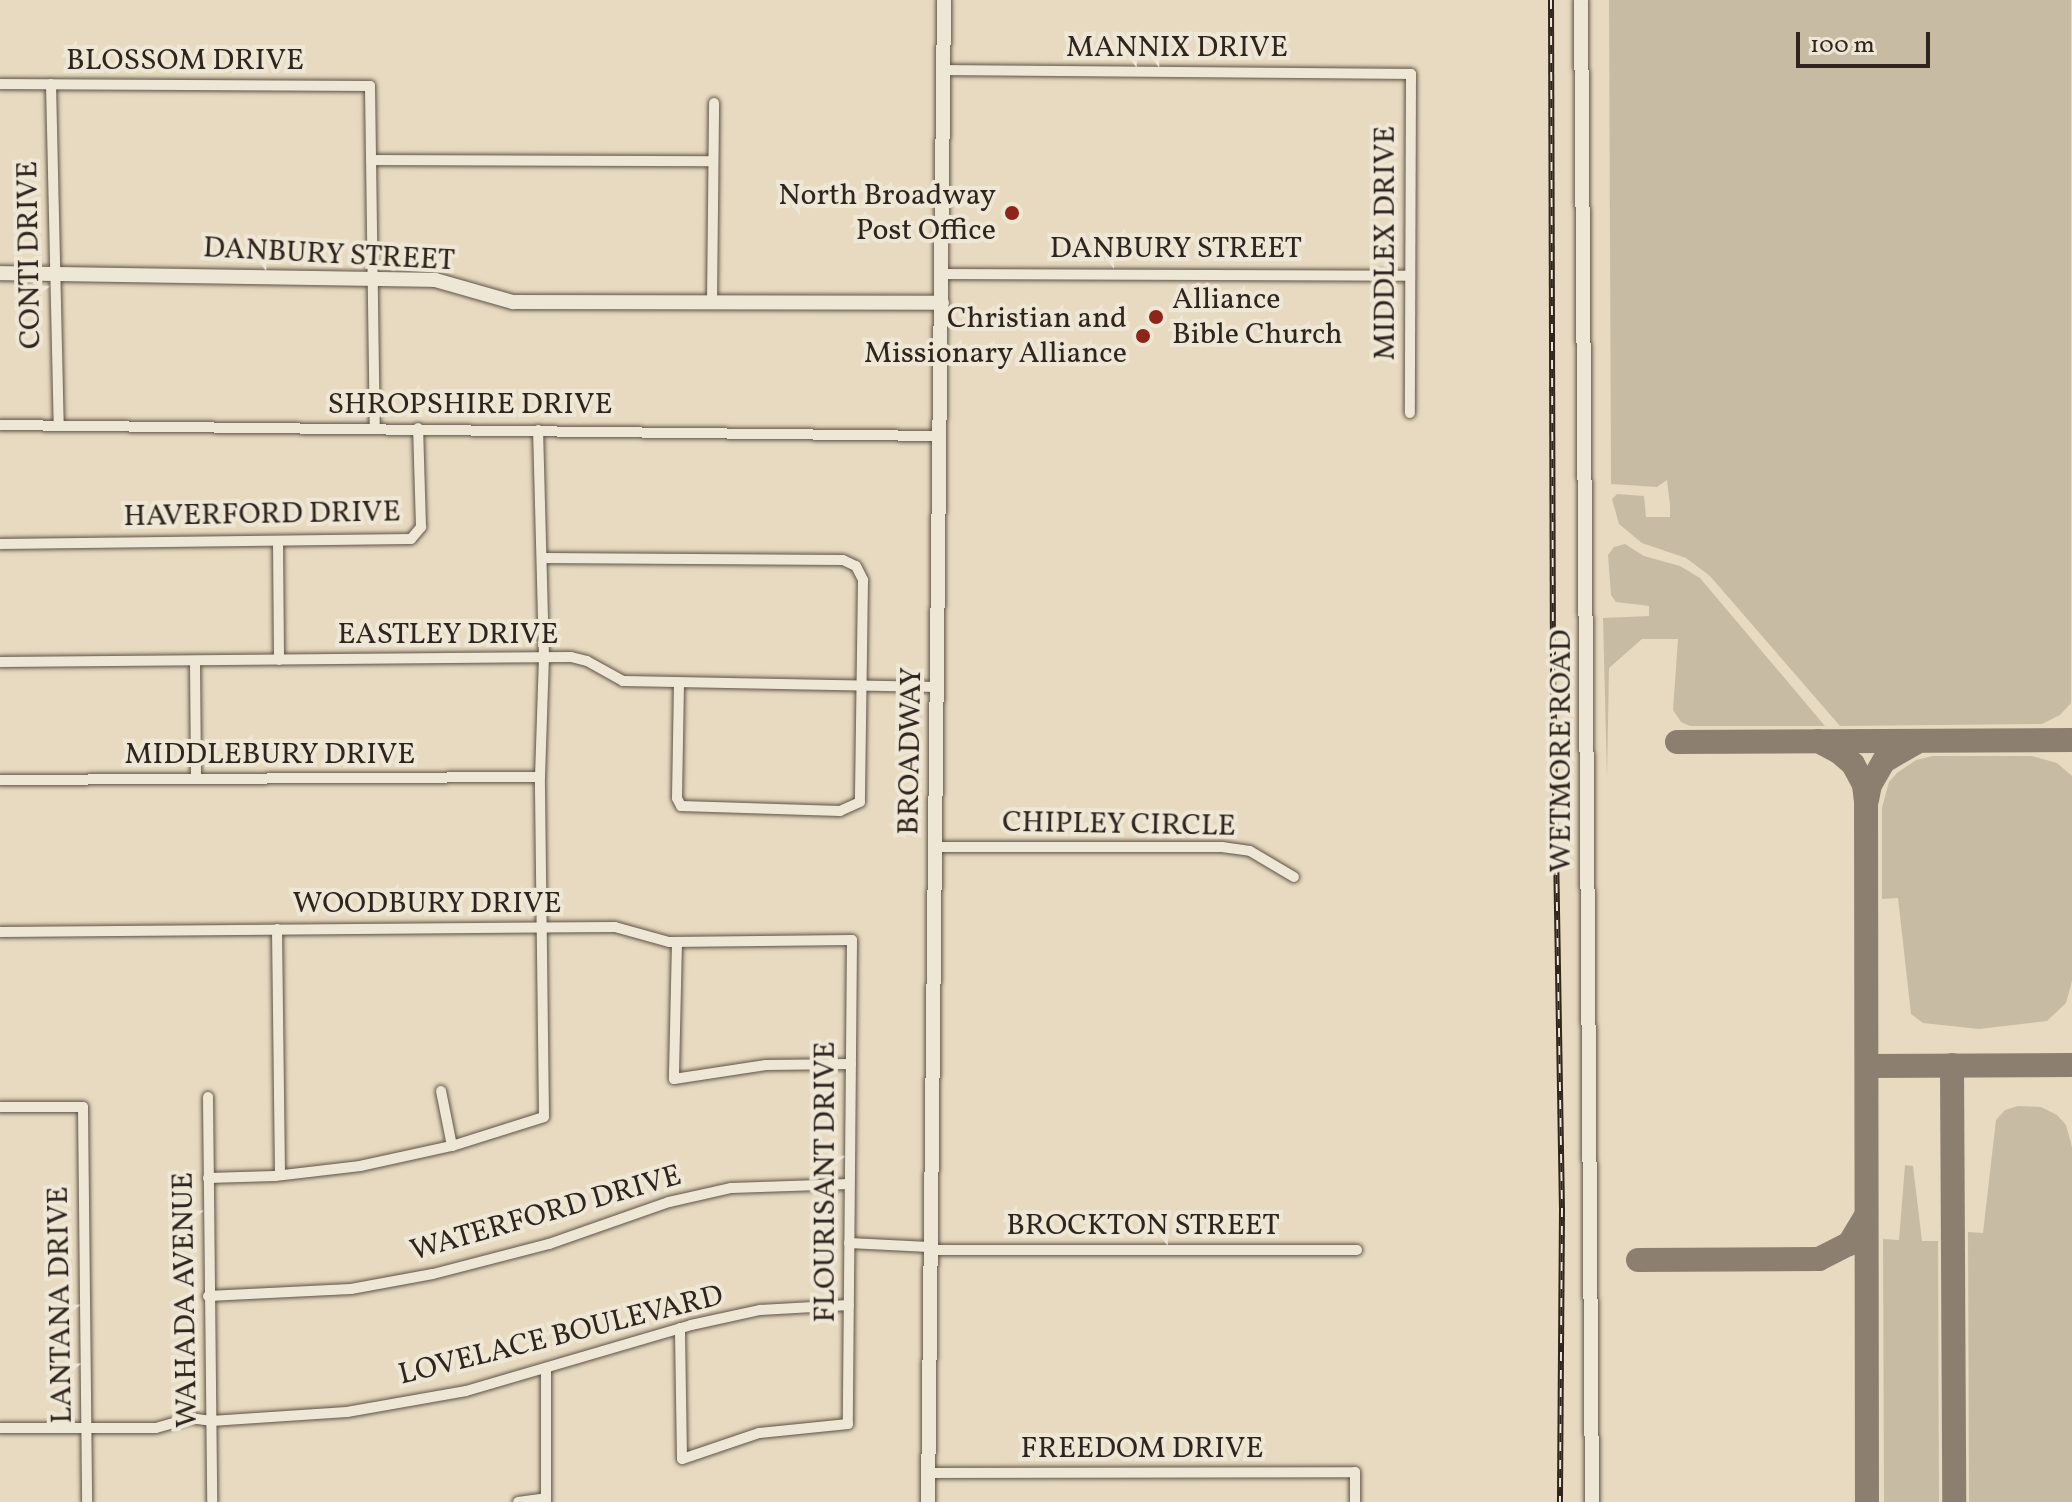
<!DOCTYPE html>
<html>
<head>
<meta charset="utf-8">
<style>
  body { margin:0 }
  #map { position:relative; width:2072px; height:1502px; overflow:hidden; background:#e7dac0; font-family:Vollkorn,serif }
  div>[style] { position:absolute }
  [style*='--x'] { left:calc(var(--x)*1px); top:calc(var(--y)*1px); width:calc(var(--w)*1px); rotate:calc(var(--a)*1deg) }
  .green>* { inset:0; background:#c8bba4 }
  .taxiway>* { height:24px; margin:-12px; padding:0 12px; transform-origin:12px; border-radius:12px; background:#8c7f6f }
  .roads { filter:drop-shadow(0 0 2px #5e5246) drop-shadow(0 0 2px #5e5246) }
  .street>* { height:10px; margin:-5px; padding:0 5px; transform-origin:5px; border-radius:5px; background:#efe7d6 }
  .secondary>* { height:14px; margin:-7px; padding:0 7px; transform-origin:7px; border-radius:7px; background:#efe7d6 }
  .rail>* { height:6px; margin-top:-3px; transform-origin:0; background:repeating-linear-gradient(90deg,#efe7d6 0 9px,#30241e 0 18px); box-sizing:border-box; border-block:2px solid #30241e }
  .dots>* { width:22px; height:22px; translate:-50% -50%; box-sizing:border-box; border:4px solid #efe7d6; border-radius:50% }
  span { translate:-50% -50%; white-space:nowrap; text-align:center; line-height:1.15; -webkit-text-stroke:8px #efe7d6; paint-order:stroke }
  .street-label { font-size:30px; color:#30241e }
  .poi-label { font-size:30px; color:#30241e }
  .right { translate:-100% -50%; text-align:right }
  .left { translate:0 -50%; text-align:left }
  .scale { position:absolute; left:1796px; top:32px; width:134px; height:36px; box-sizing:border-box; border:4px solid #30241e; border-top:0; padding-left:10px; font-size:24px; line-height:28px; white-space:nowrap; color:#30241e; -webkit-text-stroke:6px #efe7d6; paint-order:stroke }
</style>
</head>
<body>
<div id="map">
  <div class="green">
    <i style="clip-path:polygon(1609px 0,2071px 0,2071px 703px,2060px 715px,2042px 724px,1840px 726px,1710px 576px,1686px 558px,1642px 543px,1619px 524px,1612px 499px,1617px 494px,1644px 496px,1646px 517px,1670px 517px,1670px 505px,1667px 480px,1657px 487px,1611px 484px)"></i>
    <i style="clip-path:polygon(1625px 544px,1644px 556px,1680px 566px,1700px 578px,1825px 726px,1690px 726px,1681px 722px,1673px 710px,1678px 639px,1642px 639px,1609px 668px,1607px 778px,1603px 618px,1649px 616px,1649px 606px,1616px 602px,1611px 595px,1608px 555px,1614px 547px)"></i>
    <i style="clip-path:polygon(1933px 756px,2032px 756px,2057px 763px,2072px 776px,2072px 981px,2066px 1003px,2047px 1021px,1979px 1029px,1923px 1023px,1911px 1014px,1898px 898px,1882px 899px,1882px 808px,1889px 782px,1897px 773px,1916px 760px)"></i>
    <i style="clip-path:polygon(2018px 1106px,2041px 1107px,2057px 1115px,2066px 1125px,2072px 1147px,2072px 1502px,1969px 1502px,1968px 1232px,1983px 1233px,1996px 1120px,2005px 1110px)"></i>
    <i style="clip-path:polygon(1905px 1165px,1913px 1166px,1922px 1241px,1938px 1241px,1939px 1502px,1884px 1502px,1883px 1239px,1899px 1240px)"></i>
  </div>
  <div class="taxiway">
    <i style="--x:1818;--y:741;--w:24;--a:28"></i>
    <i style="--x:1839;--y:752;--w:18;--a:41"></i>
    <i style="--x:1853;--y:764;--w:24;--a:62"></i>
    <i style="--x:1864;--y:785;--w:17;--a:83"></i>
    <i style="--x:1866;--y:802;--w:700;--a:89.92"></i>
    <i style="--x:1677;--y:742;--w:395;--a:-0.3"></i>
    <i style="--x:1867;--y:800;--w:15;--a:-79"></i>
    <i style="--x:1870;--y:785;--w:28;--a:-60"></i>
    <i style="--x:1884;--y:761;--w:36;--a:-30"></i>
    <i style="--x:1952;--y:1065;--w:437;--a:89.7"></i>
    <i style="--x:1867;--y:1066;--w:205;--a:-0.3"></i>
    <i style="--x:1638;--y:1260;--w:181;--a:-0.3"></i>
    <i style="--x:1819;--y:1259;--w:34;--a:-27"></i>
    <i style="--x:1849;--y:1244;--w:33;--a:-59"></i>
  </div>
  <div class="roads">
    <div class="street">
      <i style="--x:944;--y:70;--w:467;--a:0.5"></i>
      <i style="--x:1411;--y:74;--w:339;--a:90.2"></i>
      <i style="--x:0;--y:84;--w:370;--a:0.3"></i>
      <i style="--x:370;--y:86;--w:342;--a:89.2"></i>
      <i style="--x:51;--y:84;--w:341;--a:88.7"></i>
      <i style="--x:371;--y:160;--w:342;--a:0.2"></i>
      <i style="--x:942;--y:274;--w:468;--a:0.2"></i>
      <i style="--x:712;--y:304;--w:201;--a:-89.4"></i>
      <i style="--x:0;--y:425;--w:940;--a:0.67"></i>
      <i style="--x:278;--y:541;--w:119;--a:89.5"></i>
      <i style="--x:0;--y:544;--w:411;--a:-0.7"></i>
      <i style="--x:411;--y:539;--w:16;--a:-50"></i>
      <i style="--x:421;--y:527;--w:99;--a:-91.7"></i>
      <i style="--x:542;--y:558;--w:301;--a:0.4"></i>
      <i style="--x:843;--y:560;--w:14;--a:25"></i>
      <i style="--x:856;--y:566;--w:16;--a:63"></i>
      <i style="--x:863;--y:580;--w:222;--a:90.8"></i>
      <i style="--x:860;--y:802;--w:22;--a:156"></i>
      <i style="--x:840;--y:811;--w:159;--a:-178.2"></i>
      <i style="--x:681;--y:806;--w:9;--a:-117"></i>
      <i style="--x:677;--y:798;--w:115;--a:-89"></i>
      <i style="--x:195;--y:661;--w:118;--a:89.5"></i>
      <i style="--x:0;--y:662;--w:571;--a:-0.5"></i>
      <i style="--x:571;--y:657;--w:16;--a:14"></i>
      <i style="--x:587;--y:661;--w:41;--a:29.1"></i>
      <i style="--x:623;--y:681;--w:315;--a:1.1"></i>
      <i style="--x:0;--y:780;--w:540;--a:-0.32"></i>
      <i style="--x:935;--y:847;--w:287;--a:0"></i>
      <i style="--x:1222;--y:847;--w:28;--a:8"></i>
      <i style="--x:1250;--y:851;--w:51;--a:30.6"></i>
      <i style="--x:277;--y:929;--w:246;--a:89.3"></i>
      <i style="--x:0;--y:932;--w:615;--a:-0.47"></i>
      <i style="--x:615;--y:927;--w:56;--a:15.5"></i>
      <i style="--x:669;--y:942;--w:183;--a:-0.6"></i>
      <i style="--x:852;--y:940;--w:484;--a:90.5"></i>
      <i style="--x:848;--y:1424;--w:89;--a:174.2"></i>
      <i style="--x:759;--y:1433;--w:81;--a:161.3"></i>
      <i style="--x:682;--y:1459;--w:131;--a:-90.9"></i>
      <i style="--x:677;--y:942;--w:137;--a:91.3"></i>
      <i style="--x:674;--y:1079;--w:93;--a:-8.7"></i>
      <i style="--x:766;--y:1065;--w:85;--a:-0.7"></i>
      <i style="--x:441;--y:1091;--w:56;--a:78.7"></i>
      <i style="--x:208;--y:1097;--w:405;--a:89.4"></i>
      <i style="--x:0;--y:1107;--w:83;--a:0"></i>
      <i style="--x:83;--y:1107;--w:395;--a:89.4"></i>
      <i style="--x:208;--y:1178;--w:67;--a:-1.7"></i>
      <i style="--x:275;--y:1176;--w:86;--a:-6.7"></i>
      <i style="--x:360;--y:1166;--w:94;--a:-12.3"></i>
      <i style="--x:452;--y:1146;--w:96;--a:-17.5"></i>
      <i style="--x:544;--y:1117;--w:340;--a:-90.7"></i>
      <i style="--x:540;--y:777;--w:120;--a:-88.1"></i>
      <i style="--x:544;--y:657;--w:227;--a:-91.5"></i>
      <i style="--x:849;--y:1243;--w:80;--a:2.9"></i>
      <i style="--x:929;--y:1250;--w:428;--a:0"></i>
      <i style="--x:208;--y:1296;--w:143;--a:-2.8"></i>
      <i style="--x:351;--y:1289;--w:83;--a:-10.4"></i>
      <i style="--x:433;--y:1274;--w:120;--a:-14.5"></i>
      <i style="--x:549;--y:1244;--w:127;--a:-19.3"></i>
      <i style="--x:669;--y:1202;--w:64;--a:-12.7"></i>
      <i style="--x:731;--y:1188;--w:118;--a:-1.9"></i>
      <i style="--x:0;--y:1428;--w:156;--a:0"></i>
      <i style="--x:156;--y:1428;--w:35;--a:-16"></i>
      <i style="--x:190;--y:1418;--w:21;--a:8"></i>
      <i style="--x:211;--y:1421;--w:136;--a:-3.8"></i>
      <i style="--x:347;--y:1412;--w:121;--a:-10"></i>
      <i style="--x:466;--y:1391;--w:234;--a:-16.3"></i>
      <i style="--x:691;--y:1325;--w:71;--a:-12.3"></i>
      <i style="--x:760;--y:1310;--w:89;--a:-3.2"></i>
      <i style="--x:928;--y:1473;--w:427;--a:-0.1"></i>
      <i style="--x:1355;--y:1472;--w:30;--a:90"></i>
      <i style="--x:518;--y:1502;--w:28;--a:-8"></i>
      <i style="--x:546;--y:1502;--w:132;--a:-90"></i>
    </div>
    <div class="secondary">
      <i style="--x:1581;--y:0;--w:1502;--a:89.58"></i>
      <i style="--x:0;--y:273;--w:435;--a:0.9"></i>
      <i style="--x:435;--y:280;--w:81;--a:15.8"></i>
      <i style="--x:513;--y:302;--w:429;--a:0.1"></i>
      <i style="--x:928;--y:1502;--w:1502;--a:-89.39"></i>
    </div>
  </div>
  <div class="rail">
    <i style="--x:1551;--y:0;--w:668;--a:89.83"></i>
    <i style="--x:1553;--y:668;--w:540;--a:89.05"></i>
    <i style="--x:1562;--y:1208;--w:294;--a:90.4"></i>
  </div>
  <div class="dots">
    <i style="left:1012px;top:213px;background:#8f2418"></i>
    <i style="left:1156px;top:317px;background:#8f2418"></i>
    <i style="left:1143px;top:336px;background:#8f2418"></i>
  </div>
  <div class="street-label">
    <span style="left:1177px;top:48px">MANNIX DRIVE</span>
    <span style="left:185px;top:61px">BLOSSOM DRIVE</span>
    <span style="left:1386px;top:243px;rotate:-90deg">MIDDLEX DRIVE</span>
    <span style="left:1176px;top:249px">DANBURY STREET</span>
    <span style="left:30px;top:255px;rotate:-91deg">CONTI DRIVE</span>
    <span style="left:329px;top:255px;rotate:3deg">DANBURY STREET</span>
    <span style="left:470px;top:405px">SHROPSHIRE DRIVE</span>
    <span style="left:262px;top:515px;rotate:-1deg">HAVERFORD DRIVE</span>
    <span style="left:448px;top:635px">EASTLEY DRIVE</span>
    <span style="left:911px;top:751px;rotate:-89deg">BROADWAY</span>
    <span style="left:1562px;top:751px;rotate:-90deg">WETMORE ROAD</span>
    <span style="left:270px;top:755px">MIDDLEBURY DRIVE</span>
    <span style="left:1119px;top:825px;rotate:1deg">CHIPLEY CIRCLE</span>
    <span style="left:427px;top:904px">WOODBURY DRIVE</span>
    <span style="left:826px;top:1182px;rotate:-90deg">FLOURISANT DRIVE</span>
    <span style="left:546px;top:1214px;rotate:-16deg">WATERFORD DRIVE</span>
    <span style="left:1143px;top:1226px">BROCKTON STREET</span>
    <span style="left:186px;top:1300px;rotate:-91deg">WAHADA AVENUE</span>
    <span style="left:61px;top:1305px;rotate:-91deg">LANTANA DRIVE</span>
    <span style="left:561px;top:1336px;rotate:-14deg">LOVELACE BOULEVARD</span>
    <span style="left:1142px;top:1449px">FREEDOM DRIVE</span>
  </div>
  <div class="poi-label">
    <span class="right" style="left:996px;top:213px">North Broadway<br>Post Office</span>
    <span class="left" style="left:1172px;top:317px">Alliance<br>Bible Church</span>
    <span class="right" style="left:1127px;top:336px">Christian and<br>Missionary Alliance</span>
  </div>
  <div class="scale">100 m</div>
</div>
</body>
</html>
